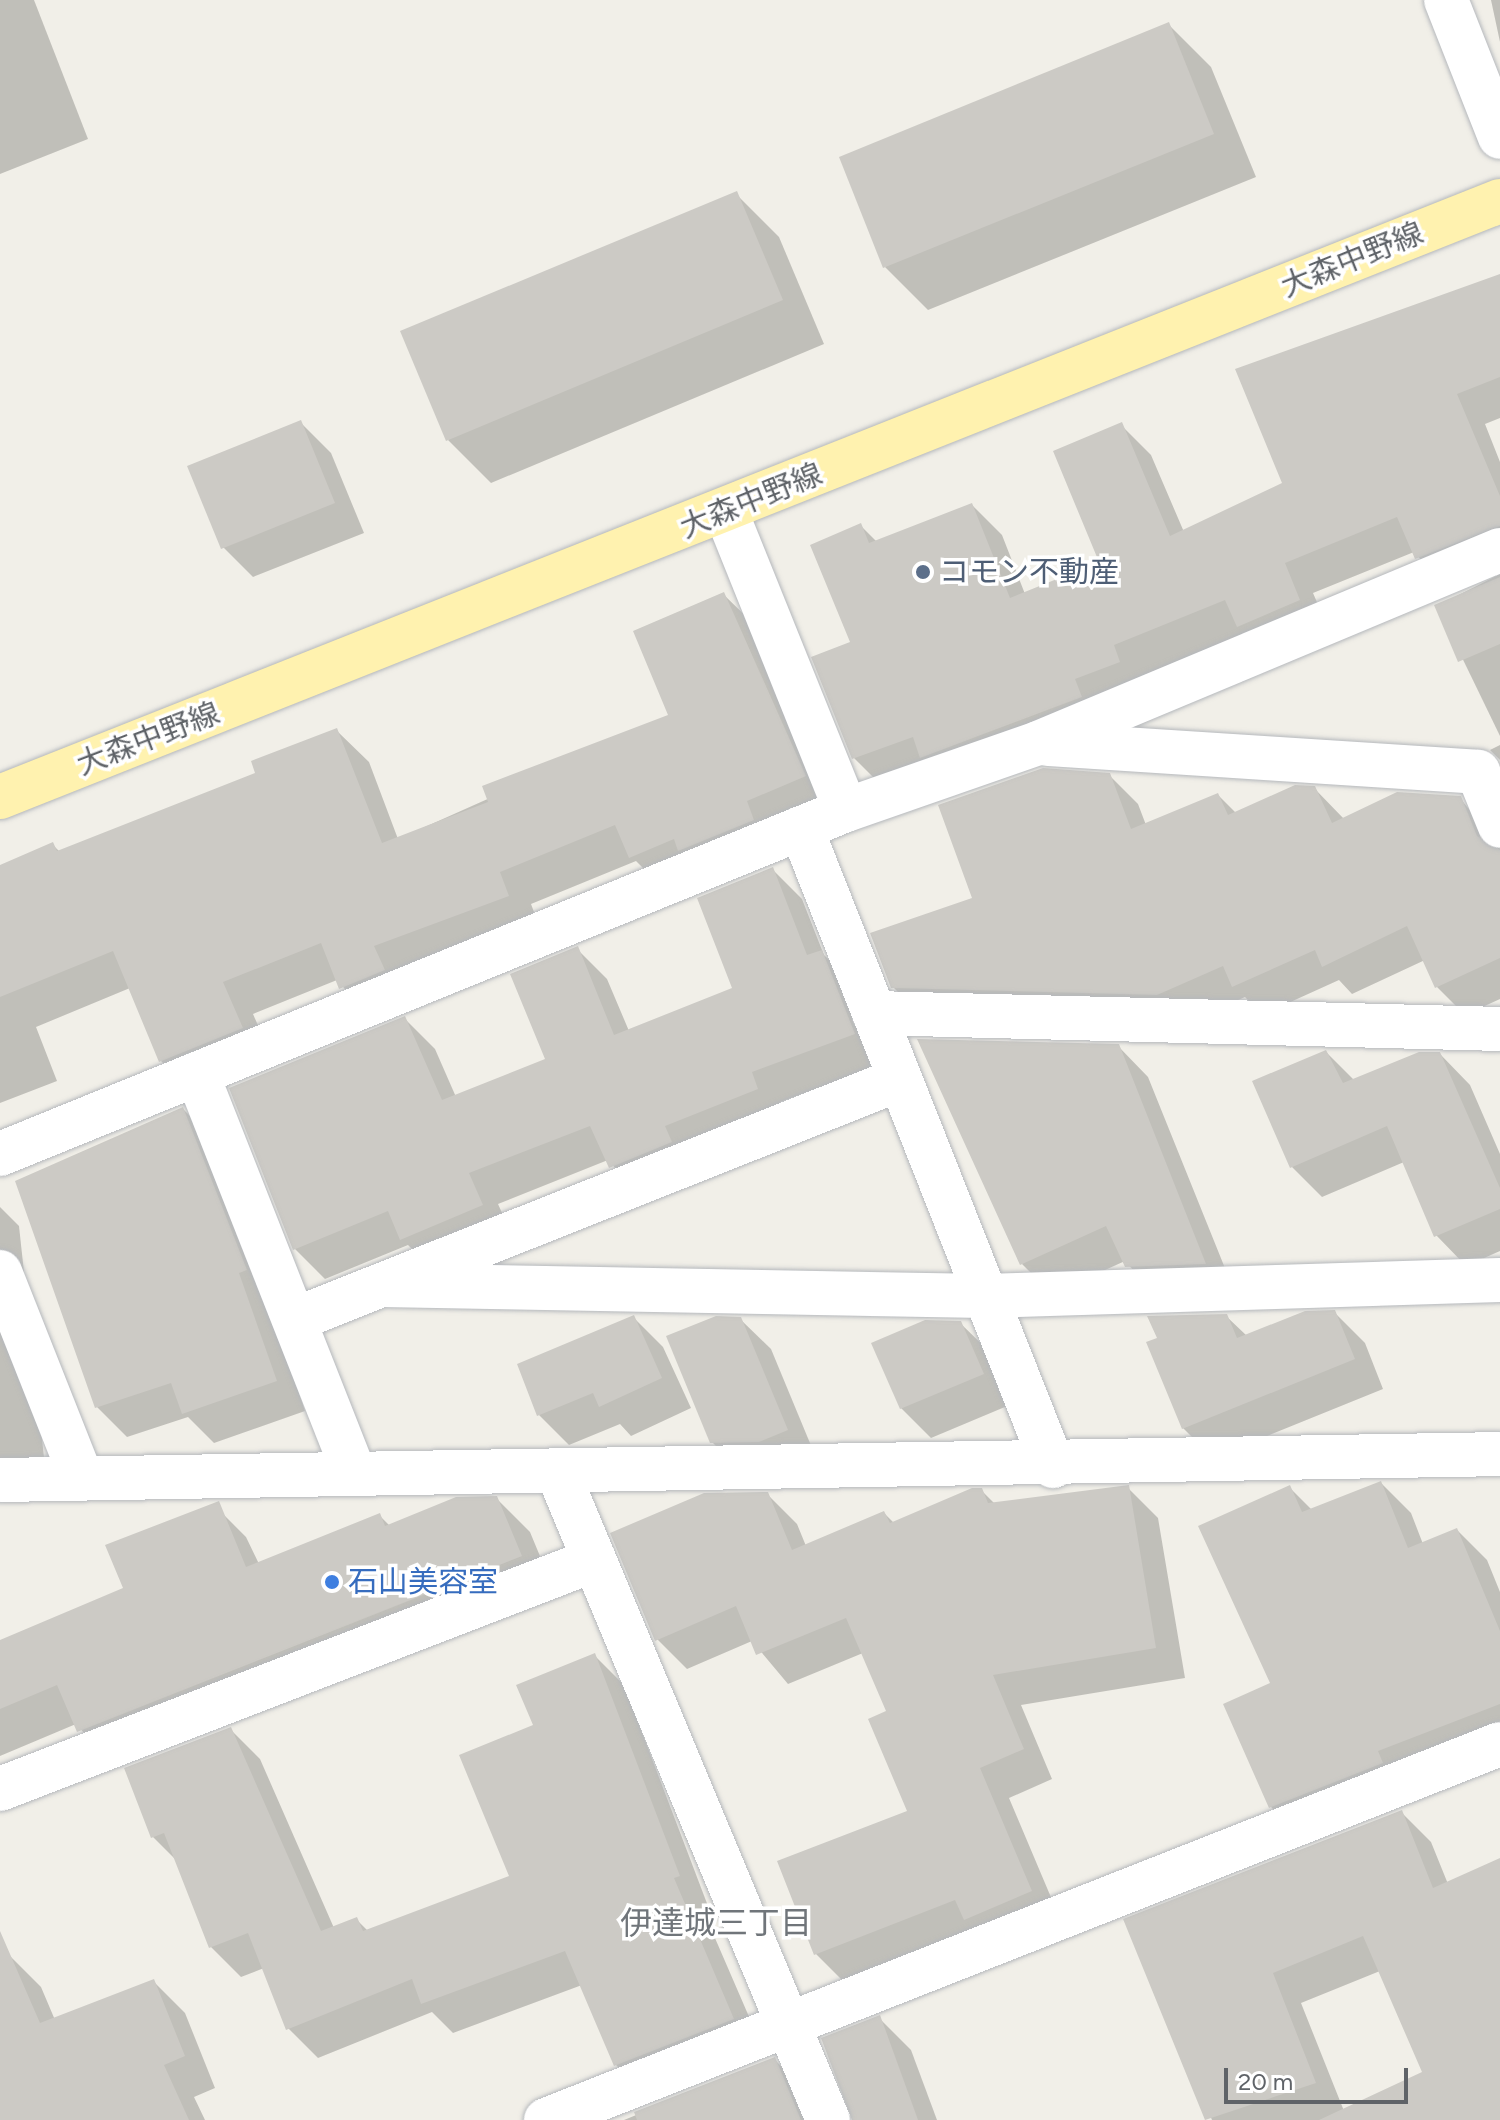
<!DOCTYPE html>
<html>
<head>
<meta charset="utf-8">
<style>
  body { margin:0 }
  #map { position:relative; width:1500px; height:2120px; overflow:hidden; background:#f1efe8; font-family:Figtree,"Noto Sans JP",sans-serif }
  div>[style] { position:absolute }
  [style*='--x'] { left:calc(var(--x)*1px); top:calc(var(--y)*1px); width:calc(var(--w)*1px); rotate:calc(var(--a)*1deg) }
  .shadow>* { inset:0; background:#0003 }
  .building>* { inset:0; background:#cccac5 }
  .roads { filter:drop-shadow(0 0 2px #b5b8bc) drop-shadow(0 0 2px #b5b8bc) }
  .minor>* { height:44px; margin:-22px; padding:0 22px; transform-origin:22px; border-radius:22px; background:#fff }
  .major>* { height:44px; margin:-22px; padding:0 22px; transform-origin:22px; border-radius:22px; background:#fff2af }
  .dots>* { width:22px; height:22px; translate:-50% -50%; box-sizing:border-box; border:4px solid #fff; border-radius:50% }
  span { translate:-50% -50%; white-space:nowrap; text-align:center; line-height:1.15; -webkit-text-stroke:7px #fff; paint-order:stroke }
  .street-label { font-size:30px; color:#5f6368 }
  .service-label { font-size:30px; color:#4e5e75 }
  .left { translate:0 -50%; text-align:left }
  .shop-label { font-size:30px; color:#366cbe }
  .neighbourhood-label { font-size:32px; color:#70757a }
  .scale { position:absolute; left:1224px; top:2068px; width:184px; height:36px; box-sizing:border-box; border:4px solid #5f6368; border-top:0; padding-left:10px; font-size:24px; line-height:28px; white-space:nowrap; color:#5f6368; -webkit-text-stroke:6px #fff; paint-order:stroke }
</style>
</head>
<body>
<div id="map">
  <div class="shadow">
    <i style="clip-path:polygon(0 0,34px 0,88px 139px,0 174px)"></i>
    <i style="clip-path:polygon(1491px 0,1500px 0,1500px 42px)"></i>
    <i style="clip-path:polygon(1168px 24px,1211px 67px,1256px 177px,928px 310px,885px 267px)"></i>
    <i style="clip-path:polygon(736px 194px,779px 237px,824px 344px,491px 483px,448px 440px)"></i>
    <i style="clip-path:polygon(1500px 284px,1500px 418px,1485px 424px,1500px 462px,1500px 569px,1446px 588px,1414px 552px,1313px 593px,1329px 630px,1246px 633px,1142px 676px,1149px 692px,884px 788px,854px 758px,861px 526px,877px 542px,972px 505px,1002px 535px,1025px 594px,1101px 563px,1121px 425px,1151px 455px,1184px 532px,1285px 484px)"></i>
    <i style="clip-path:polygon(300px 422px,331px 453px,364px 533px,253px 577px,223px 547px)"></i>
    <i style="clip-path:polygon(1500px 574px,1500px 736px,1437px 606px)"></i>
    <i style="clip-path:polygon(724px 595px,756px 626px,836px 808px,663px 888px,636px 861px,531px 904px,540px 928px,372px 1020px,337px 980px,253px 1014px,273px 1060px,193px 1093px,161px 1061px,130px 988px,36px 1027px,57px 1081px,0 1103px,0 867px,53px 845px,60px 852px,258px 775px,337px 731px,369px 762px,398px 839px,671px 717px)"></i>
    <i style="clip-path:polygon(1500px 745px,1500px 760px,1490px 750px)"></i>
    <i style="clip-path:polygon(1109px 775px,1138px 804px,1146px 825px,1218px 795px,1237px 814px,1314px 788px,1344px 819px,1460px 798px,1500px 848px,1500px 999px,1465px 1015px,1437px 987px,1425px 960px,1352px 994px,1339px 980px,1262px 1015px,1245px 997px,1186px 1023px,922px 1016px,893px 987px,975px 899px)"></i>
    <i style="clip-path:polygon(772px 869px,802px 899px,824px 955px,852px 982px,884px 1064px,780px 1102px,787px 1119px,641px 1197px,608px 1160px,498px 1204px,512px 1235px,432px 1269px,408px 1245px,325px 1279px,295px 1249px,232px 1089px,405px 1019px,435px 1049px,456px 1097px,548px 1060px,577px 949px,607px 979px,629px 1031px,735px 989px)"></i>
    <i style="clip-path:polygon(1118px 1046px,1148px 1077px,1235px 1293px,1157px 1296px,1125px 1261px,1052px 1294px,1022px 1264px)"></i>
    <i style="clip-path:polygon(1326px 1052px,1354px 1080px,1440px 1054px,1470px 1085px,1500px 1154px,1500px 1251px,1466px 1266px,1436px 1235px,1404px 1162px,1322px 1197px,1292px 1167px)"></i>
    <i style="clip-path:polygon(183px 1109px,213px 1139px,305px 1411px,214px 1443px,188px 1417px,127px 1437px,97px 1407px)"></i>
    <i style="clip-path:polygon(0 1207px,19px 1226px,46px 1476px,0 1481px)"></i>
    <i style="clip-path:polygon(1334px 1312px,1365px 1343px,1383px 1389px,1213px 1458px,1183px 1428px,1226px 1316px,1247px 1336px)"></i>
    <i style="clip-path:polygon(633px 1317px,663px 1347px,691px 1408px,631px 1436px,620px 1424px,569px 1445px,539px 1415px)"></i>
    <i style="clip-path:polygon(740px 1319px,771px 1349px,817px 1460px,742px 1472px,712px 1442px)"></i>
    <i style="clip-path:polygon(960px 1323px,991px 1353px,1012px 1404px,931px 1438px,901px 1408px)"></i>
    <i style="clip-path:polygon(1381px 1483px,1411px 1513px,1423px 1544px,1457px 1530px,1487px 1560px,1500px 1592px,1500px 1745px,1301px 1837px,1271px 1807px,1272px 1684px,1289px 1487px,1312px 1510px)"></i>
    <i style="clip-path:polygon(1128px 1488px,1158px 1518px,1185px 1678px,1021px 1705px,1052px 1779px,1009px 1798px,1061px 1921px,845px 1983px,815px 1953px,909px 1812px,888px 1712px,863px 1653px,788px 1684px,752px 1641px,687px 1669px,657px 1639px,767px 1494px,797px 1524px,806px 1546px,884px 1513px,894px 1523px,981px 1490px,995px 1504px)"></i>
    <i style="clip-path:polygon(496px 1498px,530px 1532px,554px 1590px,113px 1765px,76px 1724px,0 1756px,0 1643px,125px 1589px,213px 1504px,246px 1537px,259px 1564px,380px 1516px,390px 1526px)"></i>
    <i style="clip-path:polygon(594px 1655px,624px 1685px,708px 1906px,702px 1908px,763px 2049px,646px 2095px,616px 2065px,582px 1985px,453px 2033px,432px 2012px,318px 2058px,288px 2028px,264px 1968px,241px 1977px,211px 1947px,177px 1861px,153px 1837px,230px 1729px,260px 1759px,334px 1928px,356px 1919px,368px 1931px,512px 1877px,535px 1726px)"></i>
    <i style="clip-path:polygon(evenodd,1401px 1812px,1431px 1842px,1448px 1884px,1500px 1860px,1500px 2120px,1212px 2120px,1126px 1920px,1401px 1812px,1380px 1971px,1425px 2073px,1344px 2111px,1301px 2003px,1380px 1971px)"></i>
    <i style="clip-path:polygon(9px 1955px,41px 1987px,55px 2020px,153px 1981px,185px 2013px,215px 2088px,194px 2097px,205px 2120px,0 2120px,0 1959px)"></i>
    <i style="clip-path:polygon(879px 2018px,911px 2050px,937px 2120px,854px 2120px)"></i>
    <i style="clip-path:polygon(774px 2059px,806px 2091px,818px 2120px,624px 2120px)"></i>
  </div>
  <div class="building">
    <i style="clip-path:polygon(1169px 22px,1214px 134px,883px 268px,839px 157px)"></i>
    <i style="clip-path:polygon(737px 191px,783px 300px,446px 441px,400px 331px)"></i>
    <i style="clip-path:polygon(1500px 274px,1500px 377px,1457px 394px,1500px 496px,1500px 526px,1415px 559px,1397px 517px,1285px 563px,1300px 600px,1237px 627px,1225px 600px,1114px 645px,1120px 662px,1075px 679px,1082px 697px,920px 758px,913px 737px,852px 759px,811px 657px,850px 642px,810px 545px,861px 523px,869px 543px,972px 503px,1010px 598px,1099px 562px,1053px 451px,1122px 422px,1170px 536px,1282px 483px,1235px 369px)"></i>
    <i style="clip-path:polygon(301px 420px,335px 503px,221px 549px,187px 466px)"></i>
    <i style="clip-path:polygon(1500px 577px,1500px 644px,1458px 662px,1434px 605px)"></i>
    <i style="clip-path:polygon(724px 592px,806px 776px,747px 801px,754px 820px,678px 851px,674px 839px,629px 858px,615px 825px,500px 872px,509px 896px,374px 946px,385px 970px,339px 989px,321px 943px,223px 982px,243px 1028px,159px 1062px,113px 951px,0 997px,0 865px,53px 842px,57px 851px,255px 773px,251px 761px,337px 728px,382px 843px,488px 802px,482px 786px,668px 715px,633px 631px)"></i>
    <i style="clip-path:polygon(1043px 768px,1110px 773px,1131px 829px,1218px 793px,1228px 815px,1295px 785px,1315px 786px,1332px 823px,1397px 792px,1461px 796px,1477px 836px,1500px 850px,1500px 958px,1435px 988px,1407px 926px,1322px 967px,1315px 950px,1232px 987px,1223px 966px,1157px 995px,891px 988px,870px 933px,972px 898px,938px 805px)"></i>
    <i style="clip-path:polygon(773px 867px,807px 955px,822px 950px,855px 1034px,752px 1072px,758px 1089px,665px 1126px,672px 1142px,609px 1168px,590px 1126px,469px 1173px,483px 1205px,400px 1240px,388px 1211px,293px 1250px,229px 1088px,405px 1016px,442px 1100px,545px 1059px,510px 974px,578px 946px,614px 1035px,732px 988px,697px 898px)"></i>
    <i style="clip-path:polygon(917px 1039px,1119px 1044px,1206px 1264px,1125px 1267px,1106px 1226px,1020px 1265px)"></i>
    <i style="clip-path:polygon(1326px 1050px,1343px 1083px,1419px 1052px,1440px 1052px,1500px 1188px,1500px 1209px,1434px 1237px,1387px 1126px,1290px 1168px,1252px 1081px)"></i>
    <i style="clip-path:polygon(183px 1107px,247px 1270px,239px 1273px,277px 1381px,182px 1414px,171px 1383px,95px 1408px,15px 1181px)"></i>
    <i style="clip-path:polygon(1335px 1310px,1355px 1359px,1182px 1429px,1146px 1342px,1157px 1338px,1147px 1316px,1227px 1314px,1237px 1338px,1305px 1311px)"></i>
    <i style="clip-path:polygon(634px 1315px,662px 1378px,599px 1407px,593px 1393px,537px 1416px,517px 1364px)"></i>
    <i style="clip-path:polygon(716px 1316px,741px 1317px,788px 1430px,759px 1442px,710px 1443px,666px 1336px)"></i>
    <i style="clip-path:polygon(925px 1320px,961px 1321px,984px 1374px,900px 1409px,871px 1343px)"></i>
    <i style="clip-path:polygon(1381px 1481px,1408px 1548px,1457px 1528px,1500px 1631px,1500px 1704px,1378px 1751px,1383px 1763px,1269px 1808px,1223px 1704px,1270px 1683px,1198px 1526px,1290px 1485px,1302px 1512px)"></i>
    <i style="clip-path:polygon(1129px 1485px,1156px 1648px,993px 1675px,1024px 1749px,980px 1768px,1032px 1891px,964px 1920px,955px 1900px,814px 1955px,777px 1861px,907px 1811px,868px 1719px,886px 1711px,846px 1618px,756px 1655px,736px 1606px,655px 1641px,610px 1533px,704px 1493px,768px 1492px,792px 1550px,884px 1511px,890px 1523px,972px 1488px,982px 1488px,988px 1503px)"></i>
    <i style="clip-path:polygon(497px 1496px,522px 1556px,77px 1732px,57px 1685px,0 1709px,0 1640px,123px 1588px,105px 1545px,219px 1501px,246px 1567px,380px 1513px,385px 1526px,456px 1497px)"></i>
    <i style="clip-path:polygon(595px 1653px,680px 1876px,674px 1878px,734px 2019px,614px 2066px,565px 1951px,421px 2004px,412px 1979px,286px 2030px,248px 1933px,209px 1948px,164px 1833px,151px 1838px,124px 1768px,231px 1727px,321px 1931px,357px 1917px,363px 1931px,509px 1876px,459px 1755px,533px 1725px,516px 1685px)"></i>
    <i style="clip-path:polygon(1402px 1810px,1433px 1888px,1500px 1858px,1500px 2120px,1319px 2120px,1422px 2072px,1363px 1936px,1273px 1973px,1316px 2083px,1205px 2120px,1123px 1919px)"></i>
    <i style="clip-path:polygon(0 1931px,40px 2023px,154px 1979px,185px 2056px,164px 2065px,189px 2120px,0 2120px)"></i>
    <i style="clip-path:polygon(880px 2015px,918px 2120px,852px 2120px,821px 2038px)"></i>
    <i style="clip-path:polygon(775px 2057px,801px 2120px,637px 2120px,634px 2112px)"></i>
  </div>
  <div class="roads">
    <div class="minor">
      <i style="--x:1446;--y:0;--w:147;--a:68.5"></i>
      <i style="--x:726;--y:512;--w:321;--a:68.1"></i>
      <i style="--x:1048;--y:744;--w:431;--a:3.7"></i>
      <i style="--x:1478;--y:772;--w:58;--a:67.8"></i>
      <i style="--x:801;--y:828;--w:686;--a:68.45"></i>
      <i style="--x:874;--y:1013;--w:626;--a:1.46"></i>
      <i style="--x:197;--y:1074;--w:429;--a:68.5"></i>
      <i style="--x:0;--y:1154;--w:913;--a:-22.13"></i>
      <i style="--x:846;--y:810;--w:203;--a:-19.2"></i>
      <i style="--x:1038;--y:743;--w:501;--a:-22.67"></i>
      <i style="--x:0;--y:1272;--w:220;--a:68.4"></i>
      <i style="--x:382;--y:1285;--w:603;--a:1.05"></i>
      <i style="--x:985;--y:1296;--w:515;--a:-1.78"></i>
      <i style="--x:296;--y:1319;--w:650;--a:-21.67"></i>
      <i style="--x:558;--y:1473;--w:701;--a:67.35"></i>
      <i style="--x:0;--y:1480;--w:1500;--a:-0.99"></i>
      <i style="--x:0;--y:1789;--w:637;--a:-21.08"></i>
      <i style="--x:546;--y:2120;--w:1025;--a:-21.51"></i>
    </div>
    <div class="major">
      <i style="--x:0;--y:797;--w:1614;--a:-21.67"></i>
    </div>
  </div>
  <div class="dots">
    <i style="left:923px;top:572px;background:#5c6f8a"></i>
    <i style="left:332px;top:1582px;background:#3f7fe0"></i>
  </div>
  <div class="street-label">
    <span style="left:1352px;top:260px;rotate:-22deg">大森中野線</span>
    <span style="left:751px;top:501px;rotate:-22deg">大森中野線</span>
    <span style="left:148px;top:739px;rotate:-21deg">大森中野線</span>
  </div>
  <div class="service-label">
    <span class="left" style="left:939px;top:572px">コモン不動産</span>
  </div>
  <div class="shop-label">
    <span class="left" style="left:348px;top:1582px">石山美容室</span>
  </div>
  <div class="neighbourhood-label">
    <span style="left:716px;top:1923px">伊達城三丁目</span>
  </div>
  <div class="scale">20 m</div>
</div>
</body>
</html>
